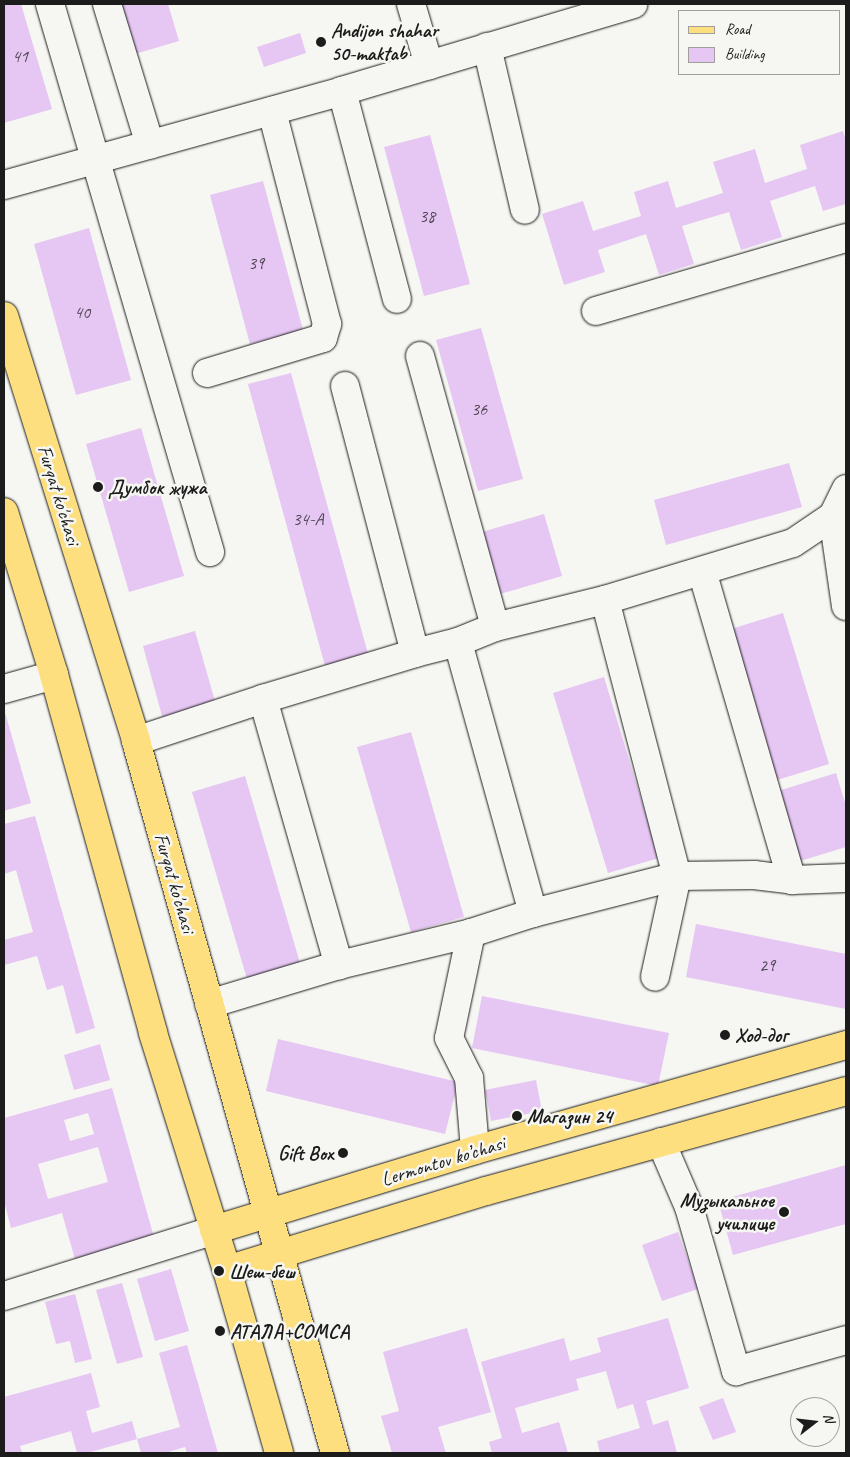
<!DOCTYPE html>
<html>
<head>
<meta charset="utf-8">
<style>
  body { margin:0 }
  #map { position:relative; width:850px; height:1457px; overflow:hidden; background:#f6f6f2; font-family:Caveat,sans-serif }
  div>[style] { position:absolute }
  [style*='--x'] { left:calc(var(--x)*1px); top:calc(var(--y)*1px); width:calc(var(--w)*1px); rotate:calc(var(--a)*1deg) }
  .building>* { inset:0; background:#e6c6f3 }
  .roads { filter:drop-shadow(0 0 1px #1c1c1c) drop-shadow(0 0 1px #1c1c1c) }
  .minor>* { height:28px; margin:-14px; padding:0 14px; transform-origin:14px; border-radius:14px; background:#f6f6f2 }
  .major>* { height:28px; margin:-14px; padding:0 14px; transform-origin:14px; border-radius:14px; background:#fedf80 }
  .dots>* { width:14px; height:14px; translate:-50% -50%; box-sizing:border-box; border:2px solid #f6f6f2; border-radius:50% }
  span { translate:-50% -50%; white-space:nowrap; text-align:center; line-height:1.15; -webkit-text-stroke:5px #f6f6f2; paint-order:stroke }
  .number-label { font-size:18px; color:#4e4652 }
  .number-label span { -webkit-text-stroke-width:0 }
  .poi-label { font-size:20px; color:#1c1c1c; font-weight:700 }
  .left { translate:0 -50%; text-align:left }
  .right { translate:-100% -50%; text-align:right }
  .street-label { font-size:20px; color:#1c1c1c }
  .frame { position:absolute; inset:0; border:5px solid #1c1c1c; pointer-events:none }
  .legend { position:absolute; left:678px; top:10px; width:162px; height:65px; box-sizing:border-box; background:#f6f6f2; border:1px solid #9f9f9c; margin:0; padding:6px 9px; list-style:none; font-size:15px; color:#1c1c1c }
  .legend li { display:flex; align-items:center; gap:10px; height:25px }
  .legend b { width:25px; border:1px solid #9f9f9c }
  .north { position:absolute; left:790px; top:1397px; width:50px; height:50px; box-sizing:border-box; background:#f6f6f2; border:1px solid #9f9f9c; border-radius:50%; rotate:74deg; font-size:14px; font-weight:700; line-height:20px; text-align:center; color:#1c1c1c }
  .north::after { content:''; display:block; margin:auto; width:18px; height:22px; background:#1c1c1c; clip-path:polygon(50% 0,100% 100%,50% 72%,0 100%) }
</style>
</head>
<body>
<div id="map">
  <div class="building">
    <i style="clip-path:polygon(4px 4px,21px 4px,52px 109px,4px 123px)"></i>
    <i style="clip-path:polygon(112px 4px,168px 4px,179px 41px,128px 56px)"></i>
    <i style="clip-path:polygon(300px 33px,306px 53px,264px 67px,257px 47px)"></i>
    <i style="clip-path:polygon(843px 131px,846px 141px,846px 204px,823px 211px,815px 186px,770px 201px,782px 237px,741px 250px,729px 212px,682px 226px,694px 264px,659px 275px,646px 234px,598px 250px,605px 272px,564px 285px,542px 214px,583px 201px,593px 231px,641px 216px,634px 192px,668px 181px,676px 208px,723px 193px,713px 162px,755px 149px,765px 183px,807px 169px,800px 145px)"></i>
    <i style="clip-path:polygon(430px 135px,470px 284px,424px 296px,384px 147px)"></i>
    <i style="clip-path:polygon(263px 181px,303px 330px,250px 344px,210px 195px)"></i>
    <i style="clip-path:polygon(89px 228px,131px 380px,76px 395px,34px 244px)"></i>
    <i style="clip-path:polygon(481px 328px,523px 479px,478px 491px,436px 340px)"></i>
    <i style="clip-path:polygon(291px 373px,368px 654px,325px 666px,248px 384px)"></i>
    <i style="clip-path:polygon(141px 428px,184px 576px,129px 592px,86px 444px)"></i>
    <i style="clip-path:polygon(789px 463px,802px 507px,666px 545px,654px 500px)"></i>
    <i style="clip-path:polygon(544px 514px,562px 576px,500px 594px,482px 532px)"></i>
    <i style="clip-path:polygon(783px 613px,829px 764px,774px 781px,728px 630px)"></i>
    <i style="clip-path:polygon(195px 631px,218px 712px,165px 727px,143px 646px)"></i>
    <i style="clip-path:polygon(604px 677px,659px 858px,608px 873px,553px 693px)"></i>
    <i style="clip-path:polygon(4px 709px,31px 803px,4px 811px)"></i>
    <i style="clip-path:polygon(411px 732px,464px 917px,411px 932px,357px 747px)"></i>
    <i style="clip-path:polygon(836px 773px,846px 806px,846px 847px,800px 861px,778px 791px)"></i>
    <i style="clip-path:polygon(245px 776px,300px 963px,247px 979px,192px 792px)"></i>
    <i style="clip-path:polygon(35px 816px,95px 1028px,76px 1034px,63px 985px,47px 990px,37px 956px,4px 965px,4px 940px,33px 932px,16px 870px,4px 874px,4px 824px)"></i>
    <i style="clip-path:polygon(696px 924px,846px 954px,846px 1009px,686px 977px)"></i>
    <i style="clip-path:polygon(482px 996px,669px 1033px,658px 1086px,472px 1048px)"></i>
    <i style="clip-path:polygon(278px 1039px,458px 1082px,445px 1134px,266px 1091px)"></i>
    <i style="clip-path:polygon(100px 1044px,110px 1080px,74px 1090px,64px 1055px)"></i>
    <i style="clip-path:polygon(536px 1080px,542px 1111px,491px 1121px,485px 1090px)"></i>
    <i style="clip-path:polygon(evenodd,112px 1088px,155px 1241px,76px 1263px,62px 1213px,11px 1228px,4px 1201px,4px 1118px,112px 1088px,88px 1113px,94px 1134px,70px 1141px,64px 1120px,88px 1113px,112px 1088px,98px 1147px,108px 1182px,48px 1199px,38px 1164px,98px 1147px)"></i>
    <i style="clip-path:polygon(846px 1165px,846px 1224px,733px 1255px,718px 1201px)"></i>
    <i style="clip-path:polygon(678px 1232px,698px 1289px,662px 1301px,642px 1245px)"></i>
    <i style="clip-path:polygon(171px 1269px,189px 1331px,155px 1341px,137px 1279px)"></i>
    <i style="clip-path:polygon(122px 1283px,143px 1357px,117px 1364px,96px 1290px)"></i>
    <i style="clip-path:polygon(75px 1294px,92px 1359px,75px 1363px,70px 1341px,56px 1344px,45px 1302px)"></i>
    <i style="clip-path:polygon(668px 1318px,689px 1388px,646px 1401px,653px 1425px,668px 1420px,677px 1453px,600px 1453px,597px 1441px,640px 1428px,633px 1404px,617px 1409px,606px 1371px,576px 1379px,579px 1390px,515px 1408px,522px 1433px,559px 1422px,568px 1453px,492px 1453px,489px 1442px,502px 1438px,481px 1362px,564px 1338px,570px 1361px,601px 1352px,597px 1338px)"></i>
    <i style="clip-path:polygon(467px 1328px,491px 1412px,438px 1427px,446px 1453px,392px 1453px,381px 1416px,399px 1411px,383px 1352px)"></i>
    <i style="clip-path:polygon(187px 1345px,218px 1453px,187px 1453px,185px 1447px,165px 1453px,141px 1453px,137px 1439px,180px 1427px,159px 1353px)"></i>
    <i style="clip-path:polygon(91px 1373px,100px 1407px,86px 1411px,92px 1433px,132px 1421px,137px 1439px,87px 1453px,77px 1453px,71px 1431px,20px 1446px,22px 1453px,4px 1453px,4px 1397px)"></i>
    <i style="clip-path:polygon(723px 1398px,736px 1432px,713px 1440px,699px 1407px)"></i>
  </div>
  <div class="roads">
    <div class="minor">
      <i style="--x:50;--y:4;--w:571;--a:73.72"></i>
      <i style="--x:107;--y:4;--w:147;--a:73"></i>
      <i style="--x:411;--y:4;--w:64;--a:73.6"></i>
      <i style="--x:487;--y:47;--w:167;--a:76.9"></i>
      <i style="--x:342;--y:91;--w:215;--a:75.2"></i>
      <i style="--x:4;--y:185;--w:351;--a:-15.5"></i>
      <i style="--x:342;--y:91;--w:304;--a:-16.6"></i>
      <i style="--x:596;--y:311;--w:260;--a:-16.3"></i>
      <i style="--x:420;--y:356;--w:281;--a:74.5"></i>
      <i style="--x:207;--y:373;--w:121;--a:-16.8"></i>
      <i style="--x:323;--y:338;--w:15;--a:-74"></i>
      <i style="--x:327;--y:324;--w:220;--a:-104.5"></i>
      <i style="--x:345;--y:386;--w:276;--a:75.3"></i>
      <i style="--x:833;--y:516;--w:91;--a:81.8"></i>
      <i style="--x:702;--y:571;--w:322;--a:73.8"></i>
      <i style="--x:605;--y:600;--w:285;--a:75.4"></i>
      <i style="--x:677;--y:876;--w:77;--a:-0.7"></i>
      <i style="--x:754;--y:875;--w:38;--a:7"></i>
      <i style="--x:792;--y:880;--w:54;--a:-2.1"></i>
      <i style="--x:4;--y:689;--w:52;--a:-15.6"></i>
      <i style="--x:263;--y:699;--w:277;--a:74.1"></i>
      <i style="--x:136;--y:741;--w:134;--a:-18.3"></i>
      <i style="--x:263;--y:699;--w:159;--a:-16.8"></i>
      <i style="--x:415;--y:653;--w:44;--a:-14.3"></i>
      <i style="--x:458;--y:642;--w:40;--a:-22"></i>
      <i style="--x:495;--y:627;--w:113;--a:-13.8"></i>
      <i style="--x:605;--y:600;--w:196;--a:-16.9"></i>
      <i style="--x:793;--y:543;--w:48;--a:-34"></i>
      <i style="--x:833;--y:516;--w:30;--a:-64"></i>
      <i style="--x:533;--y:913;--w:149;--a:-14.4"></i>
      <i style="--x:677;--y:876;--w:103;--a:102.3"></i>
      <i style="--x:471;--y:933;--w:107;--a:101.8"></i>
      <i style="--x:449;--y:1038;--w:45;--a:63.4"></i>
      <i style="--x:469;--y:1078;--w:72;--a:85.2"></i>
      <i style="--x:209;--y:1004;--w:136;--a:-16.7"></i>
      <i style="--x:339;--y:965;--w:136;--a:-13.6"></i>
      <i style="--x:471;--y:933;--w:65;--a:-17.9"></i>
      <i style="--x:533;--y:913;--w:281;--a:-105.5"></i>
      <i style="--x:661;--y:1142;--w:71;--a:66.7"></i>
      <i style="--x:689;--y:1207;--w:171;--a:74"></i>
      <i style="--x:736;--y:1371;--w:114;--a:-15.7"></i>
      <i style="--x:4;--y:1296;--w:220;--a:-17.4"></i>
    </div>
    <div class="major">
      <i style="--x:4;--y:316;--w:445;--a:72.7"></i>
      <i style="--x:136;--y:741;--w:739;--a:74.38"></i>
      <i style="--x:4;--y:512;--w:170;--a:72.9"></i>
      <i style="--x:54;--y:675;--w:371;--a:74.5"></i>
      <i style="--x:153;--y:1033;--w:248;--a:72.7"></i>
      <i style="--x:227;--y:1270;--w:190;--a:74.1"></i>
      <i style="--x:214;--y:1230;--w:273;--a:-17"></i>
      <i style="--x:475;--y:1150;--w:386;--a:-15.8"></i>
      <i style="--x:227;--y:1270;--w:271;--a:-17"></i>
      <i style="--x:486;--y:1191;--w:374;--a:-15.5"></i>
    </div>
  </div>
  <div class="dots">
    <i style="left:321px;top:42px;background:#1c1c1c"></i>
    <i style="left:98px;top:487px;background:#1c1c1c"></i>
    <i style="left:725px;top:1035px;background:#1c1c1c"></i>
    <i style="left:517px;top:1116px;background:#1c1c1c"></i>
    <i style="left:343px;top:1153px;background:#1c1c1c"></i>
    <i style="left:784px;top:1212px;background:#1c1c1c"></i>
    <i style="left:219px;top:1271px;background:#1c1c1c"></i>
    <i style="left:220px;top:1331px;background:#1c1c1c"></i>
  </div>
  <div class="number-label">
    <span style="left:20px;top:56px">41</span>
    <span style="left:427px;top:216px">38</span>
    <span style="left:256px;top:263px">39</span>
    <span style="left:82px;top:312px">40</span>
    <span style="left:479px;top:409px">36</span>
    <span style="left:308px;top:519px">34-А</span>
    <span style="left:767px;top:965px">29</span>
  </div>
  <div class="poi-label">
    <span class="left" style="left:331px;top:42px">Andijon shahar<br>50-maktab</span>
    <span class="left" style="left:108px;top:487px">Думбок жужа</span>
    <span class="left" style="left:735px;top:1035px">Ход-дог</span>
    <span class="left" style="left:527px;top:1116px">Магазин 24</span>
    <span class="right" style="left:333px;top:1153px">Gift Box</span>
    <span class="right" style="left:774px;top:1212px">Музыкальное<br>училище</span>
    <span class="left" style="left:229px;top:1271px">Шеш-беш</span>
    <span class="left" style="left:230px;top:1331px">АТАЛА+СОМСА</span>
  </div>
  <div class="street-label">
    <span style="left:59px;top:495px;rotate:73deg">Furqat ko'chasi</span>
    <span style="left:175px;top:883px;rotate:74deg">Furqat ko'chasi</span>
    <span style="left:443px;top:1161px;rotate:-17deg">Lermontov ko’chasi</span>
  </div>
  <div class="frame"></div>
  <ul class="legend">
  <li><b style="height:6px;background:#fedf80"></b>Road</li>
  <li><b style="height:14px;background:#e6c6f3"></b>Building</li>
  </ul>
  <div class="north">N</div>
</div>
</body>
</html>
